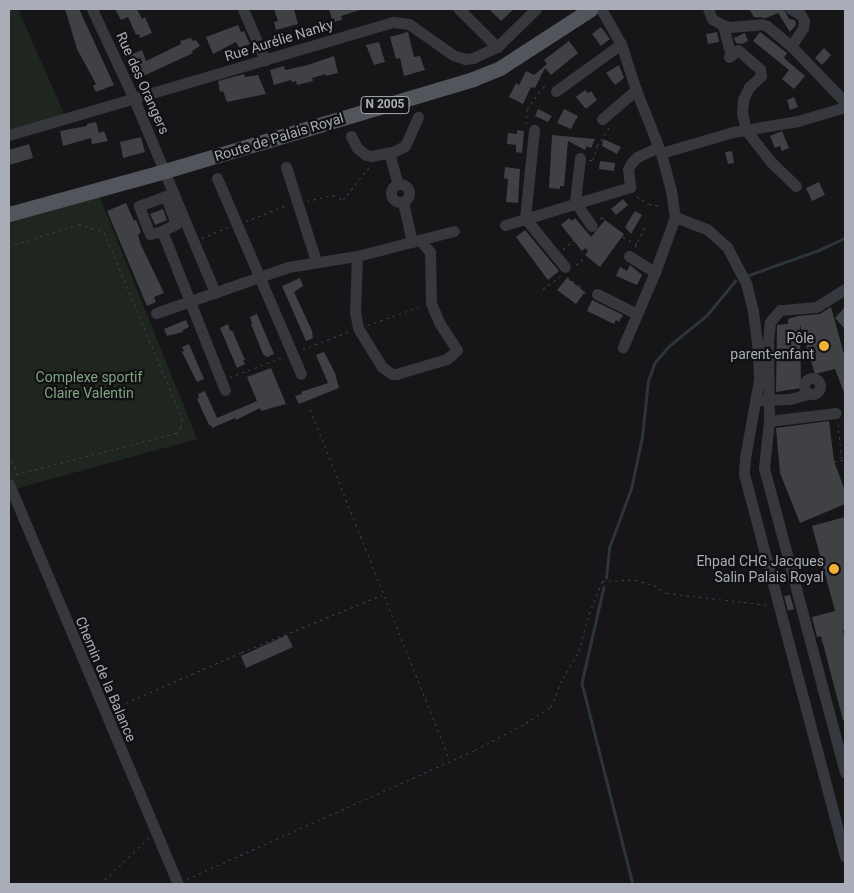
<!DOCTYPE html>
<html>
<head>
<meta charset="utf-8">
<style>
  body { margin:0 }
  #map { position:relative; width:854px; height:893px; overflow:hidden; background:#161618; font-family:Roboto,sans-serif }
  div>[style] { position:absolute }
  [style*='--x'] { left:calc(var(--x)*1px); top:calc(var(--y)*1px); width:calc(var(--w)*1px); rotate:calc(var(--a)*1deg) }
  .green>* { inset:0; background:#1e261f }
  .stream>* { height:2.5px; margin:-1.25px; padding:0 1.25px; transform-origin:1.25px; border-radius:1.25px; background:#2c353c }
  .building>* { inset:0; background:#404145 }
  .path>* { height:1px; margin-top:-0.5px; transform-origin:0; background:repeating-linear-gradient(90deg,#3d3f44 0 2.5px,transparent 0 6.5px) }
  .minor>* { height:11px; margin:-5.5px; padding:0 5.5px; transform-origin:5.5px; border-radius:5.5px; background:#37383d }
  .minor>.ring { margin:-5.5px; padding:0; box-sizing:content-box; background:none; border:11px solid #37383d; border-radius:50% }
  .major>* { height:15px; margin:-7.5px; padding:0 7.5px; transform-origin:7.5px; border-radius:7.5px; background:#53555c }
  .dots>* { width:14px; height:14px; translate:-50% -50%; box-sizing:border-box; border:2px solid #111113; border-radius:50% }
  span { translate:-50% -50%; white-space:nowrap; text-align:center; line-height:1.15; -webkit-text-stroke:4.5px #111113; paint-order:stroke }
  .shield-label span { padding:1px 4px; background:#111113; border:1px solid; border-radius:4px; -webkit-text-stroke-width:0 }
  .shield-label { font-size:12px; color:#a8adb8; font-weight:700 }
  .street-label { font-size:14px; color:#a8adb8 }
  .poi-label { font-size:14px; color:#a8adb8 }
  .right { translate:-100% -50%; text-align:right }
  .park-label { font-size:14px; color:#7fa381 }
  .frame { position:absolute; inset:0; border:10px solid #a8adb8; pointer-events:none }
</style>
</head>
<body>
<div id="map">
  <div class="green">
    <i style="clip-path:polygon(9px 9px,18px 9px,65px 116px,9px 131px)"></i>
    <i style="clip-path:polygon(97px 190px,197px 439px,11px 490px,9px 483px,9px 214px)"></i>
  </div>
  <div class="stream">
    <i style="--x:749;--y:275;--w:74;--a:-19.7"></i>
    <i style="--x:819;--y:250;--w:29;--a:-25"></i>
    <i style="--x:606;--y:578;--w:30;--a:-84"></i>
    <i style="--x:609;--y:548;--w:63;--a:-69.6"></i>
    <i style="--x:631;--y:489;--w:53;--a:-78.1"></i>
    <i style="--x:642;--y:437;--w:56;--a:-83.9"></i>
    <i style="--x:648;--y:381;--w:20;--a:-70"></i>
    <i style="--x:655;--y:362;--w:20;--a:-49"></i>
    <i style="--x:668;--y:347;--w:50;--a:-39.4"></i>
    <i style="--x:707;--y:315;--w:44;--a:-50.5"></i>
    <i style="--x:604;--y:587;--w:98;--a:102.9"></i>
    <i style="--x:582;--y:683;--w:207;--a:75.8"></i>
  </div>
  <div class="building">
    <i style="clip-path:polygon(65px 9px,79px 9px,114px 85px,96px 92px,93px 86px,96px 84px,77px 49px)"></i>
    <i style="clip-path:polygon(115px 9px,137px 9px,142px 19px,145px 17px,152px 33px,140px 38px,139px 34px,136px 35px,128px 17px,121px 20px)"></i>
    <i style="clip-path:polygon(274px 9px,294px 9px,298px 24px,276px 30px,274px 22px,278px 21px)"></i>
    <i style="clip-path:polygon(329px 9px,360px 9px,360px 10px,341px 16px,342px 20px,333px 22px)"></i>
    <i style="clip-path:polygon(489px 9px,514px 9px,501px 21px)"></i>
    <i style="clip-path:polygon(749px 9px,784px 9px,789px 19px,795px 20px,796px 25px,790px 32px,778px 13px,766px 18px,754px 17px)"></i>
    <i style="clip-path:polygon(238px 25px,241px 32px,244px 31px,250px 44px,239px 48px,236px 42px,213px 54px,206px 37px)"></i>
    <i style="clip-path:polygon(601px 27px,610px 39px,601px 46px,592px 34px)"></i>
    <i style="clip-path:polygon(408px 32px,414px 57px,420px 56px,425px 70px,404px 76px,400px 58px,396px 59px,390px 37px)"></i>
    <i style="clip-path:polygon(717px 32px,719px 42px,708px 44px,706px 34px)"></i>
    <i style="clip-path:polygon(760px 32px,787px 53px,784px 58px,805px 76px,794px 89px,782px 79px,789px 70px,753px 41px)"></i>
    <i style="clip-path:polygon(745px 33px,748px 41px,742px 44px,736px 43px,734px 38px)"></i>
    <i style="clip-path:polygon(191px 38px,193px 41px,196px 40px,200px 46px,192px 51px,193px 53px,139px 78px,128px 56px,142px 50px,146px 61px,181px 44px,180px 41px)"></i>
    <i style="clip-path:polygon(569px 41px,578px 53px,551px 75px,545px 68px,535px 88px,531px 87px,523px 104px,509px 97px,516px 83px,519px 85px,526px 71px,534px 75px,547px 64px,544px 60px)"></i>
    <i style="clip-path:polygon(379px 42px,385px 62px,374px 65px,366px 45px)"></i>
    <i style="clip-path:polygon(824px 48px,831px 55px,822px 65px,815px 58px)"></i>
    <i style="clip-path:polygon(334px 56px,338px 73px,326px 76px,326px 74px,312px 78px,313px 81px,297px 85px,296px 81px,292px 82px,291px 80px,274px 85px,270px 70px,284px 66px,285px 70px,308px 65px)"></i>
    <i style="clip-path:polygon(619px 65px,624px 78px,615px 85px,606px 73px)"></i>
    <i style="clip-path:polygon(244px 74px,245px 77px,258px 75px,266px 94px,227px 102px,223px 91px,220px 92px,218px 81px)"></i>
    <i style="clip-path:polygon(585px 90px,588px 93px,591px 91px,597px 100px,587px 108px,585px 108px,576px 97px)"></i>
    <i style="clip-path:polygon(794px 97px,798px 107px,790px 110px,787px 100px)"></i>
    <i style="clip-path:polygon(538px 109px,552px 116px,548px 122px,535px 116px)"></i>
    <i style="clip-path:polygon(564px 109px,578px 116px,571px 129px,557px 123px)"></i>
    <i style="clip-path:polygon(96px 122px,99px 133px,104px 131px,108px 141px,92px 144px,91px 138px,63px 146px,60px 131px,87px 126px,87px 124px)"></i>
    <i style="clip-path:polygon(517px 130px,524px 131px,522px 153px,516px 152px,516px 145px,507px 144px,508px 133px,517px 134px)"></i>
    <i style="clip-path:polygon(782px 131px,789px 148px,782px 151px,780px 146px,775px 148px,770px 136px)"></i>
    <i style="clip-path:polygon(552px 135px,595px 139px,591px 148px,587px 146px,585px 150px,568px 141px,564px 186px,560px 186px,560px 189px,549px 188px)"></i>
    <i style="clip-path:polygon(141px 137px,145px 152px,123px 158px,120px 142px)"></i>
    <i style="clip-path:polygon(603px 139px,621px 147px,617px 154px,602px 146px)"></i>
    <i style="clip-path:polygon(29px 144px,33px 158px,9px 165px,9px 150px)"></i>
    <i style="clip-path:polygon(732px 151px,734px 163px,728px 164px,725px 152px)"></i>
    <i style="clip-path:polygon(600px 161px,615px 163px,614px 171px,599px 169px)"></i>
    <i style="clip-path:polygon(505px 167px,520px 169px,518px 203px,506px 202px,508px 179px,504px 178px)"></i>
    <i style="clip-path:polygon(819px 182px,825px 195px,812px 201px,806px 188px)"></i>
    <i style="clip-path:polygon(623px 199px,628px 205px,616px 215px,611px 209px)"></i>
    <i style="clip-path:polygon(126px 203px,134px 221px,136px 220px,141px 232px,138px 235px,141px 245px,164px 293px,154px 297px,156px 302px,147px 306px,107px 211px)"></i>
    <i style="clip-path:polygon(163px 209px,167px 220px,155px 225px,150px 214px)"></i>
    <i style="clip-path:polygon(635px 211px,642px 215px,631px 234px,625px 227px)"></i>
    <i style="clip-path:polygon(569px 218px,572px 221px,575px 218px,591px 237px,605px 220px,624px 234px,600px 267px,585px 255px,588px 251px,585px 248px,582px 251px,561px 225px)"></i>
    <i style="clip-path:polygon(525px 230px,559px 271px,548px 280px,516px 237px)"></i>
    <i style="clip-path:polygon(630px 265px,642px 275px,637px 285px,616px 276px,620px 267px,627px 271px)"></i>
    <i style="clip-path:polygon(300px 278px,303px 286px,294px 292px,313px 333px,312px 333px,313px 338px,306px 341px,282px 286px)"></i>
    <i style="clip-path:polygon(567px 278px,585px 292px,576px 304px,557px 290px)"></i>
    <i style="clip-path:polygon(592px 300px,623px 315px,619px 322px,616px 320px,614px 324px,587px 311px)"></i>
    <i style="clip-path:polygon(831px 307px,845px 358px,845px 395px,835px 369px,815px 374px,800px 325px,801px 388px,776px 392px,777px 325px,788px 324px,788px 319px,798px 316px,820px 314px)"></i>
    <i style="clip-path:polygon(845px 307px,845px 329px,835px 318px)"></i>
    <i style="clip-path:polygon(257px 314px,274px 354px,267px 357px,263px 354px,251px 324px,252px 323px,250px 317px)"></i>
    <i style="clip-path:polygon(186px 320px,189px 327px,183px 330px,183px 332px,167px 336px,164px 329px)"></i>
    <i style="clip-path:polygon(228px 324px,230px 331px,232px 330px,245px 360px,243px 360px,245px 364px,237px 368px,220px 328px)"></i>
    <i style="clip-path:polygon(189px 344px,204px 379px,197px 382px,182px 352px,184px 351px,182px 347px)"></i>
    <i style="clip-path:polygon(324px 352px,335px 373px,339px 388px,299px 404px,295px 396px,302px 394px,301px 392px,328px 383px,316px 355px)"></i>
    <i style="clip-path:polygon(271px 368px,286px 404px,261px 411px,260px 408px,236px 420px,235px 418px,212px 428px,211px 425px,209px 425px,197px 399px,199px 398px,198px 394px,205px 391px,217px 418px,257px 401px,247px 377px)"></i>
    <i style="clip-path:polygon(829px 421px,834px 461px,845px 491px,845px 504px,800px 523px,780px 473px,776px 428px)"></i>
    <i style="clip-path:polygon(845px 517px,845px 630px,843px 630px,845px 640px,845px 720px,843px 720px,821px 636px,817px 637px,812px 617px,835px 611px,812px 526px)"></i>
    <i style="clip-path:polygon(790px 595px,794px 609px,788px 611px,784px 596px)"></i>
    <i style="clip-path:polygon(287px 635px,293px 647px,246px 668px,241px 656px)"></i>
  </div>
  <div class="path">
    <i style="--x:526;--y:124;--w:15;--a:-86"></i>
    <i style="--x:527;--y:109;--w:27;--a:-54"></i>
    <i style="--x:543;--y:87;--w:5;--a:-22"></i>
    <i style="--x:589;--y:160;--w:4;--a:0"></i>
    <i style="--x:593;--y:160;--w:15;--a:-74"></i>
    <i style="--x:597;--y:146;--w:24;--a:-57"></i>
    <i style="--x:637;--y:196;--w:14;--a:34"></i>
    <i style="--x:649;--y:204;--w:13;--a:9"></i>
    <i style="--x:307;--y:201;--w:27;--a:-13"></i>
    <i style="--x:333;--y:195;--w:11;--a:27"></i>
    <i style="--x:343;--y:200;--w:43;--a:-51.5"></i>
    <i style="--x:600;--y:219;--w:3;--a:-45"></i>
    <i style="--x:602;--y:217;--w:29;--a:44"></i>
    <i style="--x:623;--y:237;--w:16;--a:27"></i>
    <i style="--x:246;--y:221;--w:44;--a:-21.3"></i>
    <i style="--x:202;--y:238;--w:28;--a:-23"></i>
    <i style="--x:9;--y:246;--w:73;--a:-17.4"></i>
    <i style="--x:79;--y:224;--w:26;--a:18"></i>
    <i style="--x:104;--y:232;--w:202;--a:67.2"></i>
    <i style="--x:182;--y:418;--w:9;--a:96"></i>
    <i style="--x:181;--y:427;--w:8;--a:130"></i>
    <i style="--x:176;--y:433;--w:167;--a:165.5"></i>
    <i style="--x:635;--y:247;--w:25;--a:-64"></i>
    <i style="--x:563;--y:249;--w:27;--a:-39"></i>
    <i style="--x:576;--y:265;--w:9;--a:-41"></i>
    <i style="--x:567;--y:277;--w:16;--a:35"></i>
    <i style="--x:580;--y:286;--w:10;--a:53"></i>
    <i style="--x:543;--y:289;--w:22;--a:-36"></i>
    <i style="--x:368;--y:325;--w:56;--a:-19.7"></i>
    <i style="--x:303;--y:349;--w:48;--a:-20.7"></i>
    <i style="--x:230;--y:377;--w:57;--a:-20.7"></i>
    <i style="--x:310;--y:409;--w:377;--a:68.3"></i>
    <i style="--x:838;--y:424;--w:36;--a:84"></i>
    <i style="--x:9;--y:455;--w:21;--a:65"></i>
    <i style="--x:834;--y:461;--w:11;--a:-5"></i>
    <i style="--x:821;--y:641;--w:25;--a:-14"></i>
    <i style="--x:114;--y:708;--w:140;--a:-23.6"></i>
    <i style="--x:242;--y:652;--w:151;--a:-22.2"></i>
    <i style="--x:187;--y:879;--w:316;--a:-24.1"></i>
    <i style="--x:475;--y:750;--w:58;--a:-27.9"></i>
    <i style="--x:526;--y:723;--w:30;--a:-33"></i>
    <i style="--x:551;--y:707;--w:31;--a:-68"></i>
    <i style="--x:563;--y:678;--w:31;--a:-59"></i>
    <i style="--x:579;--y:651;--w:38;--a:-75"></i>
    <i style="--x:589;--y:614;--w:35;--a:-68"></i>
    <i style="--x:602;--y:581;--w:33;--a:-2"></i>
    <i style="--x:635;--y:580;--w:20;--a:15"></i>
    <i style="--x:654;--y:585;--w:15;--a:32"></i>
    <i style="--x:667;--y:593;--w:102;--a:6.8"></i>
    <i style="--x:100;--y:884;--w:67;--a:-43.2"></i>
  </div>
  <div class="minor">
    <i style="--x:92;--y:9;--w:99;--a:65"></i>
    <i style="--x:134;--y:99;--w:210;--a:67.3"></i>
    <i style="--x:243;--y:9;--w:56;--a:66.7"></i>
    <i style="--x:459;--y:9;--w:54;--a:45"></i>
    <i style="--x:601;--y:9;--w:40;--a:60.3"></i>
    <i style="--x:621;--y:44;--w:48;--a:71.9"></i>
    <i style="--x:636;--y:90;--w:68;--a:68.4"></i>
    <i style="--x:661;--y:153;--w:38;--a:75"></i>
    <i style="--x:671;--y:190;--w:27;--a:82"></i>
    <i style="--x:675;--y:217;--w:59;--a:110"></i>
    <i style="--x:655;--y:272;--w:82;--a:113.1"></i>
    <i style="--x:708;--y:9;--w:11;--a:68"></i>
    <i style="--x:712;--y:19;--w:13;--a:29"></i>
    <i style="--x:723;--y:25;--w:7;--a:16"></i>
    <i style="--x:730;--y:27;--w:32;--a:-5"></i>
    <i style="--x:762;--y:24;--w:5;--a:22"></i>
    <i style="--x:767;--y:26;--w:35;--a:40"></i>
    <i style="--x:794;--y:49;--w:74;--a:46.1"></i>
    <i style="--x:723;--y:25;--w:25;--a:76"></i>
    <i style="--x:791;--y:46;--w:22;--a:-56"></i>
    <i style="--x:803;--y:28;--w:7;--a:-82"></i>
    <i style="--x:804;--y:21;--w:7;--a:-117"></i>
    <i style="--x:801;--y:15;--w:12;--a:-149"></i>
    <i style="--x:729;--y:57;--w:11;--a:-38"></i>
    <i style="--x:738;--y:50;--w:29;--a:41"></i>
    <i style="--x:760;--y:69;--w:7;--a:82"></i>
    <i style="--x:761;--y:76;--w:16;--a:137"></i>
    <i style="--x:749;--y:87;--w:14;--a:115"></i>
    <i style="--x:743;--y:100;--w:13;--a:94"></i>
    <i style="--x:742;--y:113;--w:17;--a:77"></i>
    <i style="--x:746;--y:130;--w:39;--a:52"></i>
    <i style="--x:770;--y:161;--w:36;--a:44"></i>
    <i style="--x:556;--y:91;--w:80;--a:-35.9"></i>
    <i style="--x:602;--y:119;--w:45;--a:-40.5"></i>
    <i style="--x:534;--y:130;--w:88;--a:95.8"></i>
    <i style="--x:525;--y:218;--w:63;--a:50.8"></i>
    <i style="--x:9;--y:135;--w:400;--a:-16.4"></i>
    <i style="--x:393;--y:22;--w:16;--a:7"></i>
    <i style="--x:409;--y:24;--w:54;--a:35.2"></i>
    <i style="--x:453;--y:55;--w:13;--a:18"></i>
    <i style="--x:465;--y:59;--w:8;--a:-7"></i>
    <i style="--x:473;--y:58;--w:26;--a:-25"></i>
    <i style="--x:497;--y:47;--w:54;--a:-44.3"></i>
    <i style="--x:351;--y:136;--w:13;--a:63"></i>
    <i style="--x:357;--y:148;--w:11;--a:38"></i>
    <i style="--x:366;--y:155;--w:6;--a:9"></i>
    <i style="--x:372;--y:156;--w:24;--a:-12"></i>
    <i style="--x:395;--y:151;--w:11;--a:-27"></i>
    <i style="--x:405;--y:146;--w:32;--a:-66"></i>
    <i style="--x:389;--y:153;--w:32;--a:74"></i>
    <i style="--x:661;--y:153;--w:75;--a:-16.3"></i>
    <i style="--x:733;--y:132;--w:66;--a:-9.6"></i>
    <i style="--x:798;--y:121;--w:49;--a:-16.6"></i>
    <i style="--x:580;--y:158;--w:44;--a:96.5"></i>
    <i style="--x:575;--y:202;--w:29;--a:55"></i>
    <i style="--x:286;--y:167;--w:99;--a:72.3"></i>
    <i style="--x:217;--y:178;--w:213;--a:66.8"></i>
    <i class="ring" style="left:391px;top:184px;width:7px;height:7px"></i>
    <i style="--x:403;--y:202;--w:41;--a:77.3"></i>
    <i style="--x:675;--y:217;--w:34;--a:21"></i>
    <i style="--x:707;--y:229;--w:27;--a:42"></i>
    <i style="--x:727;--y:247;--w:41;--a:62.2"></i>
    <i style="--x:746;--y:283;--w:29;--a:76"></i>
    <i style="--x:753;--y:311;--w:40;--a:82.9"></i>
    <i style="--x:758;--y:351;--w:29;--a:88"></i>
    <i style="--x:759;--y:380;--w:79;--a:100.2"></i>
    <i style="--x:745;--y:458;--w:16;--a:94"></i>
    <i style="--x:744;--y:474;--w:396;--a:75.2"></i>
    <i style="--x:505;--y:225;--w:131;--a:-16.9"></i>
    <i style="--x:630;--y:187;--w:18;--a:-96"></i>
    <i style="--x:628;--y:169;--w:8;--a:-60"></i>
    <i style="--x:632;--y:162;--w:7;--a:-45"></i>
    <i style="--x:637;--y:157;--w:23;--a:-25"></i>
    <i style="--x:162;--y:231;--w:16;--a:-27"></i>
    <i style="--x:176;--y:224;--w:30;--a:-110"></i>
    <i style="--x:166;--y:196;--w:29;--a:160"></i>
    <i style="--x:139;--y:206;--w:30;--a:69"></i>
    <i style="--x:150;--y:234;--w:12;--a:-14"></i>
    <i style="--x:162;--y:231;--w:171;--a:68.4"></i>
    <i style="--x:357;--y:256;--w:56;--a:92"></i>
    <i style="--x:355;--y:312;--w:16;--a:79"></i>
    <i style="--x:358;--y:328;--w:46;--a:58.4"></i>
    <i style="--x:382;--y:367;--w:12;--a:35"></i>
    <i style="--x:392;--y:374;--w:4;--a:0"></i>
    <i style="--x:396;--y:374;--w:53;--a:-16.4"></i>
    <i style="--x:447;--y:359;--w:13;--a:-42"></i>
    <i style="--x:457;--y:350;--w:33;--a:-123"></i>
    <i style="--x:439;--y:322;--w:21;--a:-113"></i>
    <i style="--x:431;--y:303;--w:51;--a:-91.1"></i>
    <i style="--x:430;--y:252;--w:16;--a:-130"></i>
    <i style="--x:629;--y:256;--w:31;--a:32"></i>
    <i style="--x:845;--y:289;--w:34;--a:148"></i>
    <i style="--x:816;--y:307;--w:36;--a:175"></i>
    <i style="--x:780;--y:310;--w:16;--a:130"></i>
    <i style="--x:770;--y:322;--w:18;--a:96"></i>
    <i style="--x:768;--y:340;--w:81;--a:89.3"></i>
    <i style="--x:769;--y:421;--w:47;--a:96.1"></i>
    <i style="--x:764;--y:468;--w:315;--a:75.1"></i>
    <i style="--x:597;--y:294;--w:45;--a:26.6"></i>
    <i style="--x:156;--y:313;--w:140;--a:-19.2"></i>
    <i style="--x:288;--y:267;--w:70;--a:-9.1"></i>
    <i style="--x:357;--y:256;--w:100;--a:-14.5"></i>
    <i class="ring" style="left:804px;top:378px;width:5px;height:5px"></i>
    <i style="--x:760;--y:400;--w:30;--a:-2"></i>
    <i style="--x:790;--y:399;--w:19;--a:-16"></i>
    <i style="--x:769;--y:421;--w:67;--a:-6.8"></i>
    <i style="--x:9;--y:484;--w:434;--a:67.1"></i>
  </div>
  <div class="major">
    <i style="--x:9;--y:214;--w:162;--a:-15.4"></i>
    <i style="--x:165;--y:171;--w:321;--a:-16.6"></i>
    <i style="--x:473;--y:79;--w:29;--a:-22"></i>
    <i style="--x:500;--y:68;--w:108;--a:-33"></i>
  </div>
  <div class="dots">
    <i style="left:824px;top:346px;background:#f2b134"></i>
    <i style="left:834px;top:569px;background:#f2b134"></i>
  </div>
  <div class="shield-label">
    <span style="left:385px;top:105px">N 2005</span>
  </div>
  <div class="street-label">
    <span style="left:279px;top:40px;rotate:-17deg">Rue Aurélie Nanky</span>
    <span style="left:143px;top:83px;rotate:66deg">Rue des Orangers</span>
    <span style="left:279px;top:137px;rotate:-17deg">Route de Palais Royal</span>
    <span style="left:106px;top:679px;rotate:67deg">Chemin de la Balance</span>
  </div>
  <div class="poi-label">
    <span class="right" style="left:814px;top:346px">Pôle<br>parent-enfant</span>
    <span class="right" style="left:824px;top:569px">Ehpad CHG Jacques<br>Salin Palais Royal</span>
  </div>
  <div class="park-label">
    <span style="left:89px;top:385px">Complexe sportif<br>Claire Valentin</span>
  </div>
  <div class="frame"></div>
</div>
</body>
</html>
